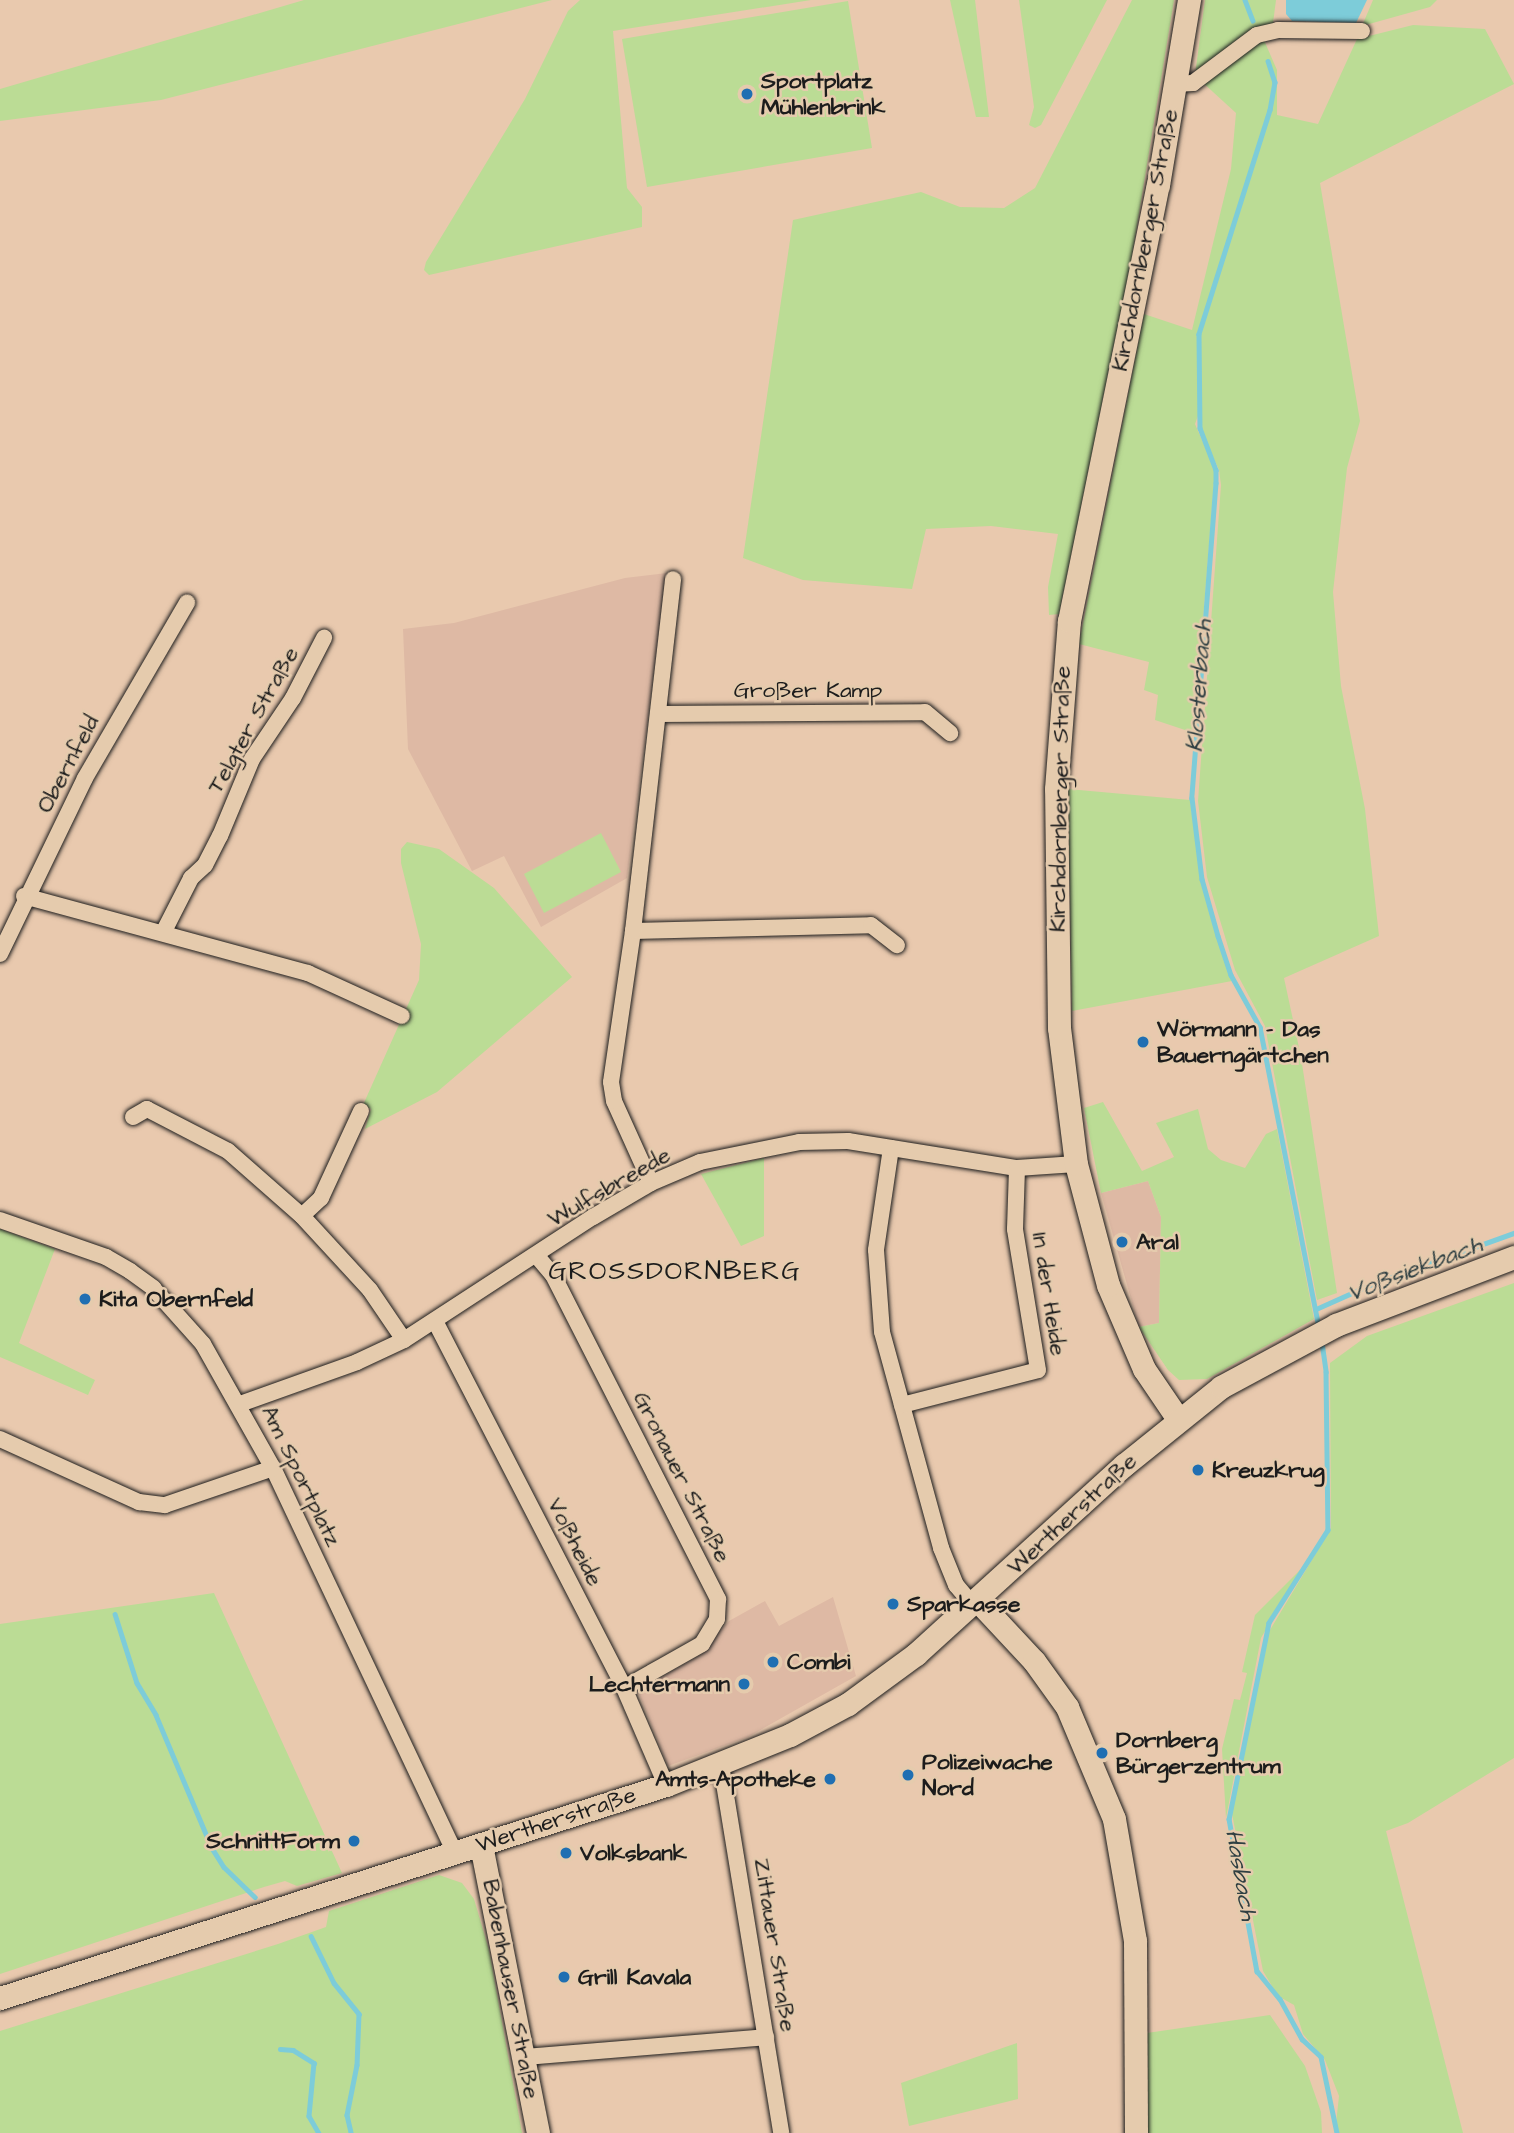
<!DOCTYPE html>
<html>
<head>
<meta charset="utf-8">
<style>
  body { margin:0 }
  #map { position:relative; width:1514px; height:2133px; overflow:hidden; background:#e9c9ae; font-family:"Architects Daughter",sans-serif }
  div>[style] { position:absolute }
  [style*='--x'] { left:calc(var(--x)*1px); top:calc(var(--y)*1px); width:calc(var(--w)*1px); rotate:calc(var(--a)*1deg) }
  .built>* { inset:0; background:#deb9a4 }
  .green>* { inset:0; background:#bbdc95 }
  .water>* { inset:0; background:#7dccd9 }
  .stream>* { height:4.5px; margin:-2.25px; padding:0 2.25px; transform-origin:2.25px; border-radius:2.25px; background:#7dccd9 }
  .roads { filter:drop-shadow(0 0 2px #1c1c1c) drop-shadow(0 0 2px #1c1c1c) }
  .street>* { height:16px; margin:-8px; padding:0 8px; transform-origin:8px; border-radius:8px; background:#e5cbad }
  .secondary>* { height:23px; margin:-11.5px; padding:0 11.5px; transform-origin:11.5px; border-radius:11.5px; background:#e5cbad }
  .dots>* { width:19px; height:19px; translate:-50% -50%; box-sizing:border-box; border:4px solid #e5cbad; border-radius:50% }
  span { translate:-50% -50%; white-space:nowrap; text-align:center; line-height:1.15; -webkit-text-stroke:5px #e5cbad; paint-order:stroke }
  .poi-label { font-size:23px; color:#1c1c1c; font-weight:700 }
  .left { translate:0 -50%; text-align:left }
  .right { translate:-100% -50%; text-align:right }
  .street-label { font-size:23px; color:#1c1c1c }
  .water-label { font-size:24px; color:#2f3f42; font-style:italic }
  .quarter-label { font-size:26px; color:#1c1c1c; letter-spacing:2px }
</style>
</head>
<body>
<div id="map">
  <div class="built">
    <i style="clip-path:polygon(667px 573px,627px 878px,541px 927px,504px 856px,472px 871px,408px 749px,403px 629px,454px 623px,625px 578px)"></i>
    <i style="clip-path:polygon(1148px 1181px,1161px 1217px,1159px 1323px,1139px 1327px,1101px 1193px)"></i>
    <i style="clip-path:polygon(833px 1597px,856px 1676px,748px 1737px,668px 1766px,639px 1694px,641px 1689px,695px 1658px,729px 1621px,765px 1601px,779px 1626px)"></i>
  </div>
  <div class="green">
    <i style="clip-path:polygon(304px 0,552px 0,161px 100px,0 121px,0 89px)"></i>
    <i style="clip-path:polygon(580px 0,811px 0,613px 31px,627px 188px,642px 207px,642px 227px,429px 275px,424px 270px,426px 262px,525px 99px,568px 11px)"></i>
    <i style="clip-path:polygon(950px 0,975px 0,989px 117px,976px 117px)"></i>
    <i style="clip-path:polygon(1019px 0,1107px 0,1041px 125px,1035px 128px,1029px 125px,1034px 107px)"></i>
    <i style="clip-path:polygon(1132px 0,1174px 0,1132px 256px,1059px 614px,1049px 615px,1048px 587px,1058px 534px,991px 526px,926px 529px,912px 589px,803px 580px,743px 558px,793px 220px,921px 192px,960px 207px,1004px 208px,1035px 188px)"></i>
    <i style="clip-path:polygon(1205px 0,1276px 0,1273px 23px,1195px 75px)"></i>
    <i style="clip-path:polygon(1373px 0,1437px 0,1430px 7px,1362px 26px)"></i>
    <i style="clip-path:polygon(848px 1px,872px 148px,647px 187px,622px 39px)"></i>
    <i style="clip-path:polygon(1413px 25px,1485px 29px,1514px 84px,1320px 183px,1360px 421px,1347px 468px,1333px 592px,1341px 686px,1365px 809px,1379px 936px,1284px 978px,1301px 1057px,1337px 1293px,1317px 1300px,1265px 1026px,1235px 970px,1207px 877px,1198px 801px,1221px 485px,1219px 470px,1199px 426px,1201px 414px,1199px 332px,1199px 413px,1195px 424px,1215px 470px,1194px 733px,1155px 720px,1158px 695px,1144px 690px,1149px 662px,1079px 644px,1144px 314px,1192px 330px,1231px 169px,1236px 113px,1201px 81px,1263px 38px,1277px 70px,1277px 115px,1318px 124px,1357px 39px)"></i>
    <i style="clip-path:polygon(1068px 789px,1190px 800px,1201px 879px,1232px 981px,1072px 1011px)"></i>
    <i style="clip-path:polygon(601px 833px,621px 872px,544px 913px,524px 874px)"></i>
    <i style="clip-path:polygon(407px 842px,439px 849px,494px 888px,572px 977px,437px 1092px,365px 1129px,371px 1109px,363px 1105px,419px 980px,421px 944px,401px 863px,401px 849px)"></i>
    <i style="clip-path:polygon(1103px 1102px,1142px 1171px,1174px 1157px,1156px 1123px,1198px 1109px,1208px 1149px,1221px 1160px,1245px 1168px,1266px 1134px,1277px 1129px,1314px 1319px,1207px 1379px,1179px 1380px,1168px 1370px,1139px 1327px,1159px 1323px,1161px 1217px,1148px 1181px,1101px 1193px,1084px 1108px)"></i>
    <i style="clip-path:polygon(764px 1158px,764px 1236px,741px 1246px,701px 1174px)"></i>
    <i style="clip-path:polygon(0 1229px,55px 1249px,19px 1343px,95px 1380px,88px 1395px,0 1357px)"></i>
    <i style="clip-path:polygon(1514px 1283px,1514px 1758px,1408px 1823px,1386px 1831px,1463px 2133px,1335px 2133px,1339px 2096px,1325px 2060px,1303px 2034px,1294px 2005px,1278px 1996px,1263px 1971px,1232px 1814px,1267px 1635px,1331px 1528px,1330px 1363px,1367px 1336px)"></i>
    <i style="clip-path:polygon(1301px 1569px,1261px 1638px,1226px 1818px,1222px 1749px,1234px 1699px,1240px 1700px,1247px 1673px,1242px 1672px,1255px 1615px)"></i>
    <i style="clip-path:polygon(214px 1593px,342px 1873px,297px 1886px,285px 1881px,264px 1887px,0 1974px,0 1624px)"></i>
    <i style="clip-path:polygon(439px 1875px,462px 1883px,474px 1899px,489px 1950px,522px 2133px,0 2133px,0 2031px,278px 1944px,326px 1927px,329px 1911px)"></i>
    <i style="clip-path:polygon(1270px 2015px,1305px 2066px,1321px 2112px,1322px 2133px,1148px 2133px,1147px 2033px)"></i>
    <i style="clip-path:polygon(1017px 2043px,1018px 2099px,909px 2126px,901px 2083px)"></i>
  </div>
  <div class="water">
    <i style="clip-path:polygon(1286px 0,1367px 0,1356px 23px,1292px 21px,1286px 14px)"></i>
  </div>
  <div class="stream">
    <i style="--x:1245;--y:0;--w:22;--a:69"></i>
    <i style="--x:1268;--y:61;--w:22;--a:72"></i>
    <i style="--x:1275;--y:82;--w:28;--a:100"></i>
    <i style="--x:1270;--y:110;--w:235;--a:107.6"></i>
    <i style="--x:1199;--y:334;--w:94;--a:89.4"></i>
    <i style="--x:1200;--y:428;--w:45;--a:69.1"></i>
    <i style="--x:1216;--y:470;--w:13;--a:90"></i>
    <i style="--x:1216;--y:483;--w:316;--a:94.4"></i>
    <i style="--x:1192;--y:798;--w:82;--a:83"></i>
    <i style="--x:1202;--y:879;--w:59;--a:74.3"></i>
    <i style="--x:1218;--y:936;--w:41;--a:71.6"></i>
    <i style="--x:1231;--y:975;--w:60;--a:60.9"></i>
    <i style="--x:1260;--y:1027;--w:306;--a:78.9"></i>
    <i style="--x:1316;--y:1309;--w:61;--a:-24.1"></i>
    <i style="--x:1372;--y:1284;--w:151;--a:-19.8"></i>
    <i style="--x:1322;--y:1342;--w:30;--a:82"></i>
    <i style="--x:1326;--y:1372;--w:158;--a:89.3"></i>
    <i style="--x:1328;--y:1530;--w:110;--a:122.4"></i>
    <i style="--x:1269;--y:1623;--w:200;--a:101.5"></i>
    <i style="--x:1229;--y:1819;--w:155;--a:79.6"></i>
    <i style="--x:1257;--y:1971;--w:36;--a:51"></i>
    <i style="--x:1280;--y:1999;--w:46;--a:61.2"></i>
    <i style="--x:1302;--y:2039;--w:26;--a:43"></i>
    <i style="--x:1321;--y:2057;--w:78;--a:78.1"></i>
    <i style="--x:115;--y:1614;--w:72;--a:72.3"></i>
    <i style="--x:137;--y:1683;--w:37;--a:59"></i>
    <i style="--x:156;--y:1715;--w:144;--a:67.2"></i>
    <i style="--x:212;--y:1848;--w:22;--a:58"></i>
    <i style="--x:224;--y:1867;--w:43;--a:44.1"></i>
    <i style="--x:311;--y:1936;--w:52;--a:63.9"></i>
    <i style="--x:334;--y:1983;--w:40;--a:51"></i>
    <i style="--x:359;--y:2014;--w:51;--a:92.2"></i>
    <i style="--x:357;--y:2065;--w:51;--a:101.3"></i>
    <i style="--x:347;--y:2115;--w:18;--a:77"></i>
    <i style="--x:280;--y:2049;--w:13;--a:4"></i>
    <i style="--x:293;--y:2050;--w:25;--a:32"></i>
    <i style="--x:314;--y:2063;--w:53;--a:95.4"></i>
    <i style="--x:309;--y:2116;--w:20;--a:60"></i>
  </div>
  <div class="roads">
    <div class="street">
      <i style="--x:1175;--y:84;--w:18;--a:-3"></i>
      <i style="--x:1193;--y:83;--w:80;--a:-36.9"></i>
      <i style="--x:1257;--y:35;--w:22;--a:-13"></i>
      <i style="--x:1278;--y:30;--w:84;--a:0.7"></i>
      <i style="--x:658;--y:714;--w:267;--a:-0.4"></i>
      <i style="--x:925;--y:712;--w:33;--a:40"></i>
      <i style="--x:24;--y:896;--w:294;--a:15.2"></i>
      <i style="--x:308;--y:973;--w:103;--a:24.6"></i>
      <i style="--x:633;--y:931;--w:238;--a:-1.4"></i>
      <i style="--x:871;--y:925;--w:33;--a:38"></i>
      <i style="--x:163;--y:933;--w:62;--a:-63"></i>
      <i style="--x:191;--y:878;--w:19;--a:-43"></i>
      <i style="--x:205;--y:865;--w:33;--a:-63"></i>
      <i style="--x:220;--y:836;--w:83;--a:-67.4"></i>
      <i style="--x:252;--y:759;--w:73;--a:-56.1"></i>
      <i style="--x:293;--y:698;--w:68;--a:-62.7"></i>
      <i style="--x:0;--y:954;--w:195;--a:-64.2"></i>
      <i style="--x:85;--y:778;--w:203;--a:-59.8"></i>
      <i style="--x:361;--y:1111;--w:96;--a:114.7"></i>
      <i style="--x:321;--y:1198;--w:26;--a:137"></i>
      <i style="--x:302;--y:1216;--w:100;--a:47.4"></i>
      <i style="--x:370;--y:1290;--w:60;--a:55.8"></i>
      <i style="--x:133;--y:1117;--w:16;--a:-30"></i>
      <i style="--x:147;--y:1109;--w:91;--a:27.4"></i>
      <i style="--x:228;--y:1151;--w:98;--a:41.3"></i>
      <i style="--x:891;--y:1148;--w:103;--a:98.4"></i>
      <i style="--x:876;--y:1250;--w:82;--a:85.8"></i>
      <i style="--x:882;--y:1332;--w:224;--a:74.7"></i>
      <i style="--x:941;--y:1548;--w:40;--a:68"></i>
      <i style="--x:956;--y:1585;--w:26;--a:50"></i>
      <i style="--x:651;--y:1183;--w:90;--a:-114.3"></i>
      <i style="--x:614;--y:1101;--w:19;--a:-99"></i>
      <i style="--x:611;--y:1082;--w:153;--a:-81.7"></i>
      <i style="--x:633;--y:931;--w:354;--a:-83.5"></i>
      <i style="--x:0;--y:1220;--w:112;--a:19.2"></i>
      <i style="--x:106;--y:1257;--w:28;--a:30"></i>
      <i style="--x:130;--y:1271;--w:29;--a:36"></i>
      <i style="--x:153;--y:1288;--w:75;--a:48.2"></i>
      <i style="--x:203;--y:1344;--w:142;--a:60.6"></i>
      <i style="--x:273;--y:1468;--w:426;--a:64.7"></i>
      <i style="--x:536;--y:1255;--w:26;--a:50"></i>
      <i style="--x:553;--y:1275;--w:364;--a:63"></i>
      <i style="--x:718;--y:1599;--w:20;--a:93"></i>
      <i style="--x:717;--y:1619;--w:29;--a:121"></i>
      <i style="--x:702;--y:1644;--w:90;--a:150.6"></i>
      <i style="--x:436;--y:1323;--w:411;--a:62.7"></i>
      <i style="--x:624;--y:1688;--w:106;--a:66.6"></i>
      <i style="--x:240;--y:1404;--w:124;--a:-19.7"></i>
      <i style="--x:357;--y:1362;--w:52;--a:-25.1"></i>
      <i style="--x:404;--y:1340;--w:225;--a:-33.1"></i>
      <i style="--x:593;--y:1217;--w:67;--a:-30.4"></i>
      <i style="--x:651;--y:1183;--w:53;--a:-23.2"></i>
      <i style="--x:700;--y:1162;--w:101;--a:-11.4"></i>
      <i style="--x:799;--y:1142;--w:49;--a:-1.2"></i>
      <i style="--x:848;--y:1141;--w:171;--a:9.1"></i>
      <i style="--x:1017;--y:1168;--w:59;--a:-3.9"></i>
      <i style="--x:902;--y:1405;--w:140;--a:-14.4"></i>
      <i style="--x:1038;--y:1370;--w:143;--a:-99.3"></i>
      <i style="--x:1015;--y:1229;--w:61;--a:-88.1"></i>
      <i style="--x:0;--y:1439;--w:153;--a:24.4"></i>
      <i style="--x:139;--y:1502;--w:26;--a:7"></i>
      <i style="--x:165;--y:1505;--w:114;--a:-18.9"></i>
      <i style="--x:721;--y:1765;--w:373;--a:80.7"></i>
      <i style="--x:524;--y:2057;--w:243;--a:-4.7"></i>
    </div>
    <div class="secondary">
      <i style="--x:1178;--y:1419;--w:60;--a:-124.2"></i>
      <i style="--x:1144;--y:1369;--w:91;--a:-113.2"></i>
      <i style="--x:1108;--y:1285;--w:125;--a:-104.8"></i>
      <i style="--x:1076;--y:1164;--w:137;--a:-97.1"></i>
      <i style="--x:1059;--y:1028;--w:239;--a:-90.7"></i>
      <i style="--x:1056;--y:789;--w:169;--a:-85.6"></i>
      <i style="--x:1069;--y:621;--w:445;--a:-78.5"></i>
      <i style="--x:1158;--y:185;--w:188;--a:-80.5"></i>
      <i style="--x:978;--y:1601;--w:82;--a:47"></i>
      <i style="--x:1034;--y:1661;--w:57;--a:54.3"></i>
      <i style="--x:1067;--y:1707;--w:121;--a:67.2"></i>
      <i style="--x:1114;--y:1819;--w:124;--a:80.2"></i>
      <i style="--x:1135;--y:1941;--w:192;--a:89.7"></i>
      <i style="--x:481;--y:1845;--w:294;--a:78.8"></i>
      <i style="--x:0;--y:1998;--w:699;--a:-17.74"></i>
      <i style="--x:666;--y:1785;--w:134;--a:-22"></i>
      <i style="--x:790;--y:1735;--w:66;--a:-28.1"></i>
      <i style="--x:848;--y:1704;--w:84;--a:-36.3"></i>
      <i style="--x:916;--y:1654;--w:281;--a:-42.3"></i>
      <i style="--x:1124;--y:1465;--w:124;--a:-38.8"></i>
      <i style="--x:1221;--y:1387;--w:131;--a:-28.3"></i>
      <i style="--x:1336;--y:1325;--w:191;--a:-20.9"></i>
    </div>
  </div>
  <div class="dots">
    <i style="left:747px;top:94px;background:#1f6fb2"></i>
    <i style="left:1143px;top:1042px;background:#1f6fb2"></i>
    <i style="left:1122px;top:1242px;background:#1f6fb2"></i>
    <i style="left:85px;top:1299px;background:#1f6fb2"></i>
    <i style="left:1198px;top:1470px;background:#1f6fb2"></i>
    <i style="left:893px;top:1604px;background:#1f6fb2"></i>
    <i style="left:773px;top:1662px;background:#1f6fb2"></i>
    <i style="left:744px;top:1684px;background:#1f6fb2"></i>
    <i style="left:1102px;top:1753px;background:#1f6fb2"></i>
    <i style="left:908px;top:1775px;background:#1f6fb2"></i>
    <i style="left:830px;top:1779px;background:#1f6fb2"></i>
    <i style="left:354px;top:1841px;background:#1f6fb2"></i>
    <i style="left:566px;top:1853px;background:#1f6fb2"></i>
    <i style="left:564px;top:1977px;background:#1f6fb2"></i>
  </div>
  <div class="poi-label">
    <span class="left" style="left:761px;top:94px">Sportplatz<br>Mühlenbrink</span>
    <span class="left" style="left:1157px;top:1042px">Wörmann - Das<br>Bauerngärtchen</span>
    <span class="left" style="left:1136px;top:1242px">Aral</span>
    <span class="left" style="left:99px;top:1299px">Kita Obernfeld</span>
    <span class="left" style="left:1212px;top:1470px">Kreuzkrug</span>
    <span class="left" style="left:907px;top:1604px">Sparkasse</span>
    <span class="left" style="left:787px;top:1662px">Combi</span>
    <span class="right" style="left:730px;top:1684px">Lechtermann</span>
    <span class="left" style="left:1116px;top:1753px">Dornberg<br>Bürgerzentrum</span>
    <span class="left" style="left:922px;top:1775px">Polizeiwache<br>Nord</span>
    <span class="right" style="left:816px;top:1779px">Amts-Apotheke</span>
    <span class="right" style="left:340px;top:1841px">SchnittForm</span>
    <span class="left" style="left:580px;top:1853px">Volksbank</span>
    <span class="left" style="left:578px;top:1977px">Grill Kavala</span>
  </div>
  <div class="street-label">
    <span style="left:1145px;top:240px;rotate:-79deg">Kirchdornberger Straße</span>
    <span style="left:808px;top:690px">Großer Kamp</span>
    <span style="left:253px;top:720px;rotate:-61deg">Telgter Straße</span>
    <span style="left:68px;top:764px;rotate:-62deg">Obernfeld</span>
    <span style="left:1060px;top:799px;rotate:-89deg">Kirchdornberger Straße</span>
    <span style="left:609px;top:1187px;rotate:-30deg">Wulfsbreede</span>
    <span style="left:1049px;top:1294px;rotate:81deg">In der Heide</span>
    <span style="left:301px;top:1476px;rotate:64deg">Am Sportplatz</span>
    <span style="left:682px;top:1477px;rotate:63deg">Gronauer Straße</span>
    <span style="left:1072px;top:1514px;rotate:-43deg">Wertherstraße</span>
    <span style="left:575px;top:1542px;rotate:63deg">Voßheide</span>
    <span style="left:556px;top:1820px;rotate:-18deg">Wertherstraße</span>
    <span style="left:775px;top:1945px;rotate:81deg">Zittauer Straße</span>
    <span style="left:511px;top:1989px;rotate:79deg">Babenhauser Straße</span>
  </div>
  <div class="water-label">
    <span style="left:1200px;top:686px;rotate:-86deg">Klosterbach</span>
    <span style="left:1415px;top:1270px;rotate:-21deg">Voßsiekbach</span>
    <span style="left:1240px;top:1875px;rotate:80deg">Hasbach</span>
  </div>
  <div class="quarter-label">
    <span style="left:675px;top:1272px">GROSSDORNBERG</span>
  </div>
</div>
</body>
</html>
